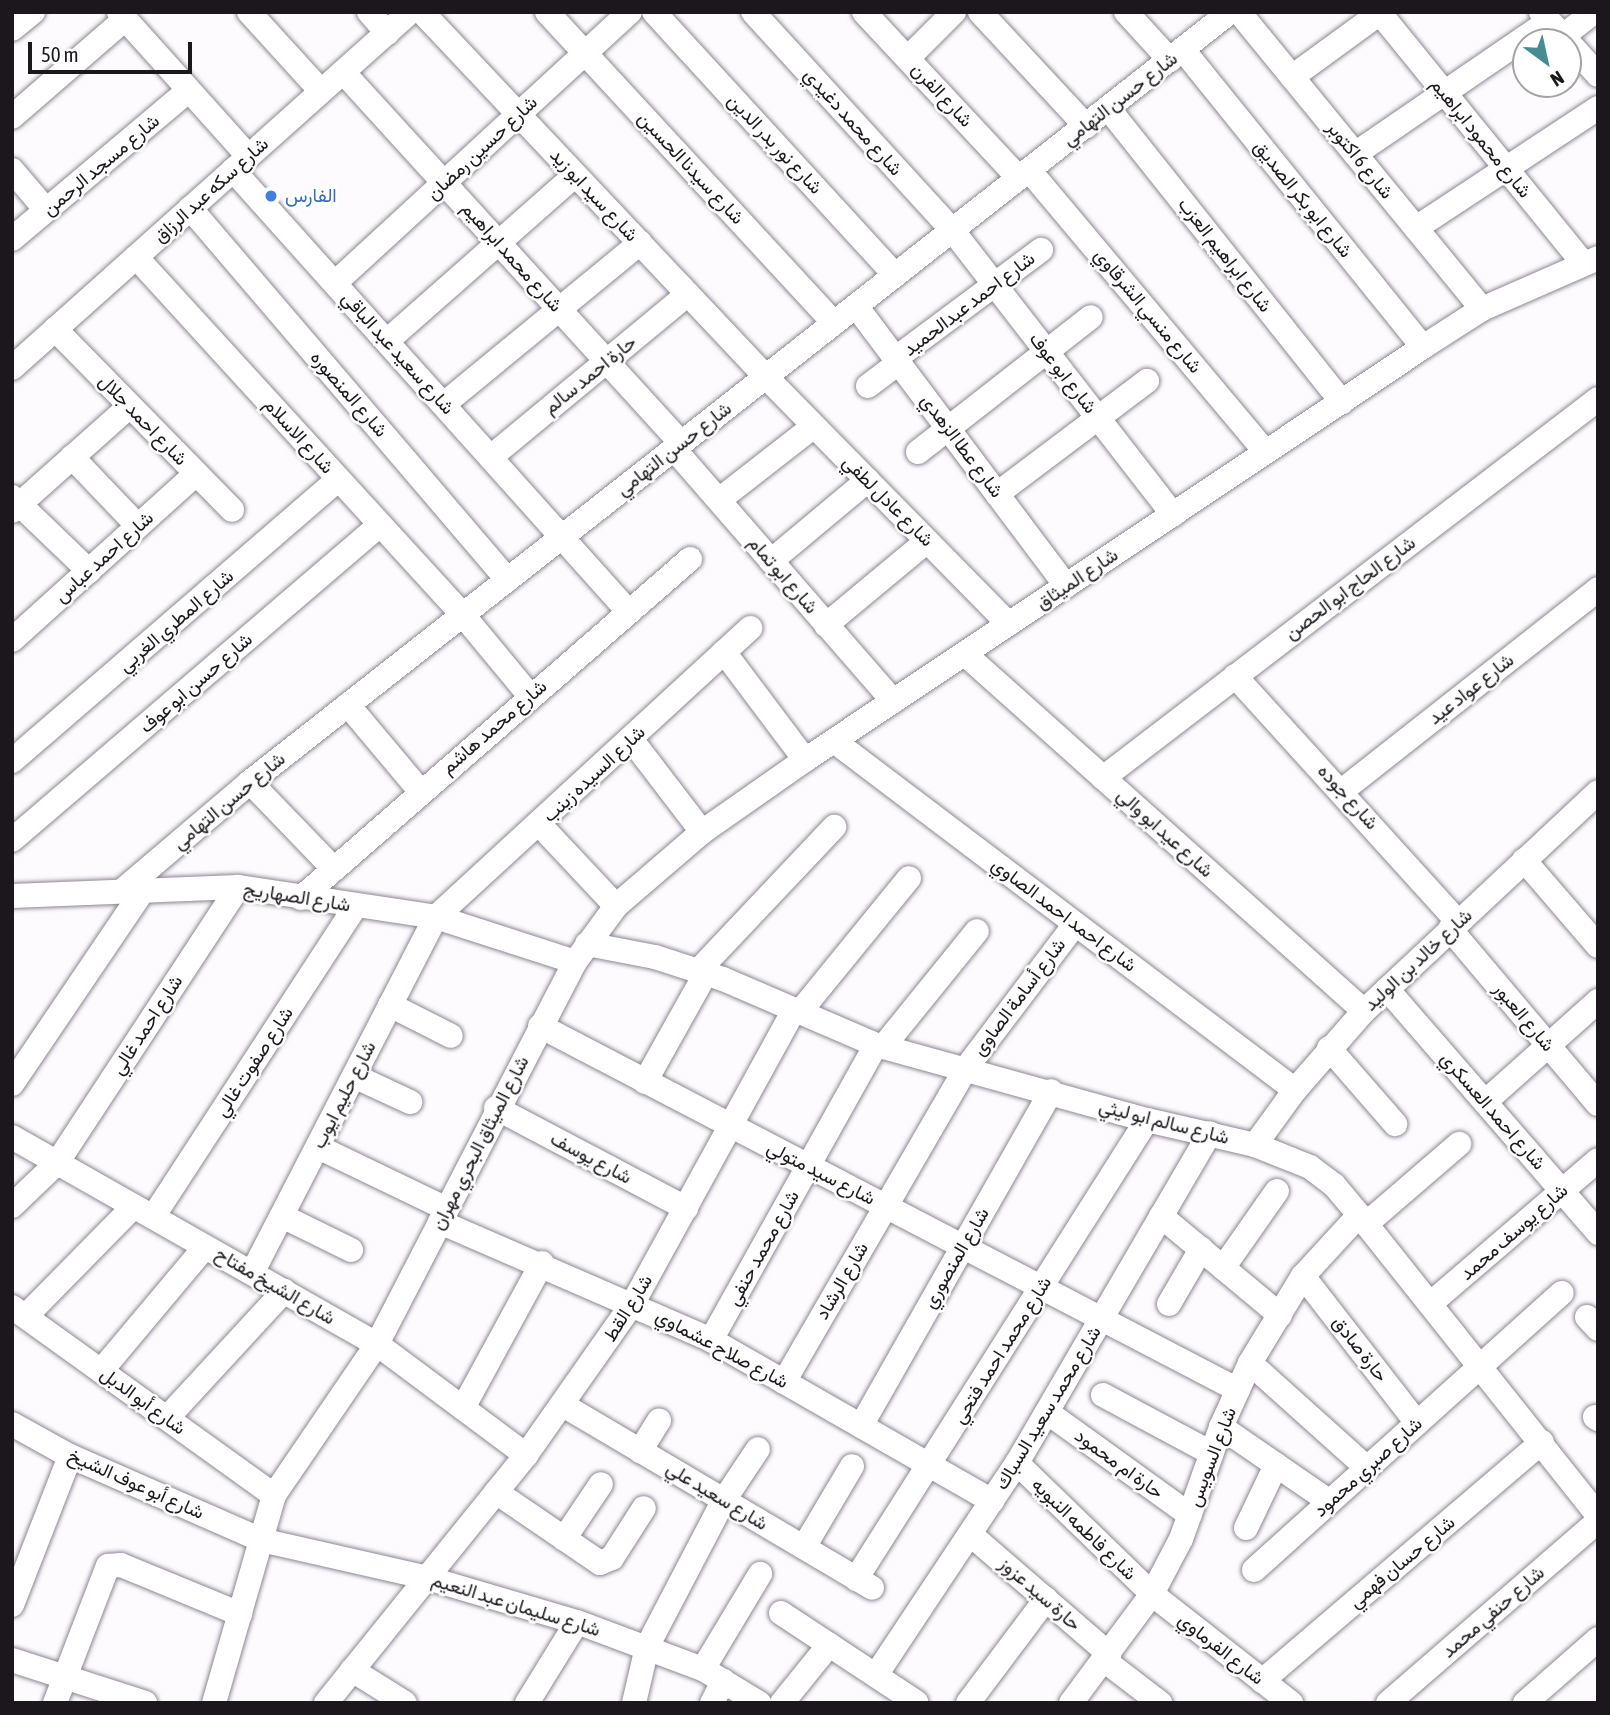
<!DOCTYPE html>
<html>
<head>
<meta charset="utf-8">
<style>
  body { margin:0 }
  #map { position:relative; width:1610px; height:1715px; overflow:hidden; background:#fdfbfe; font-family:"Asap Condensed",Vazirmatn,sans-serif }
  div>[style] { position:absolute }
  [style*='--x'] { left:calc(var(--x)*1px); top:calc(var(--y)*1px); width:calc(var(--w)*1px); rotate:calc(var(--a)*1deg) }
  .roads { filter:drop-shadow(0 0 2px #8f8593) drop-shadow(0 0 2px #8f8593) }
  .street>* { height:24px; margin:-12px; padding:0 12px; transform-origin:12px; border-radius:12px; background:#fff }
  .dots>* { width:19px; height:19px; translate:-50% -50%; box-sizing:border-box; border:4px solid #fff; border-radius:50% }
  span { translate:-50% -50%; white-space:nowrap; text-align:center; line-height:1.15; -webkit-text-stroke:5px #fff; paint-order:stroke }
  .street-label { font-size:19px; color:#1b171d }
  .shop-label { font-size:19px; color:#366cbe }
  .left { translate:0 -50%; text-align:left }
  .frame { position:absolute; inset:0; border:14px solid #1b171d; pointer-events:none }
  .north { position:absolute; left:1512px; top:28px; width:70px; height:70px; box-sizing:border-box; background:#fff; border:2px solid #a4a2a5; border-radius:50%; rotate:147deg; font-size:19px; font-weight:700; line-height:28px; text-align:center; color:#1b171d }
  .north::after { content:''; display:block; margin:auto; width:24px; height:32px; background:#458c94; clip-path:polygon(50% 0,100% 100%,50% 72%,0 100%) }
  .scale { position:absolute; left:28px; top:42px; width:164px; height:32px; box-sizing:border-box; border:4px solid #1b171d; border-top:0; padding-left:9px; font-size:21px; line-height:24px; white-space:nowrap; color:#1b171d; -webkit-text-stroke:5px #fff; paint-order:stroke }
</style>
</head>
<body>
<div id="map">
  <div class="roads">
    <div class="street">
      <i style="--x:119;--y:12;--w:193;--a:48.1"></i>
      <i style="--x:249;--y:12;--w:107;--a:47.7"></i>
      <i style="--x:369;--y:12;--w:28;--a:49"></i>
      <i style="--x:422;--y:12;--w:502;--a:46.7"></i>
      <i style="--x:766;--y:377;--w:346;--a:45.5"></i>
      <i style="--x:547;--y:12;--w:423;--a:47.3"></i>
      <i style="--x:654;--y:12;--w:357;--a:47.5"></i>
      <i style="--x:753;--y:12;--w:297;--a:47.6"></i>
      <i style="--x:953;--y:231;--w:359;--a:52.2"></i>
      <i style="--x:864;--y:12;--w:227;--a:47"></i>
      <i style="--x:980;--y:12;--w:156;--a:47.1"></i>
      <i style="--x:1126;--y:12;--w:65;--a:47.5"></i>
      <i style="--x:1239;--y:12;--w:384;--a:50.7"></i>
      <i style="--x:1379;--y:12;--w:323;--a:50.9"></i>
      <i style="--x:1541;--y:12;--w:85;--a:47.9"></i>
      <i style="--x:12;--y:29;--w:27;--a:-39"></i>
      <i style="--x:1563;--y:36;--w:39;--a:-38"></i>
      <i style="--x:1184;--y:51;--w:380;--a:51.1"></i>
      <i style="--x:908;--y:58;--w:65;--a:-45"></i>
      <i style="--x:343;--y:72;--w:502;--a:47.66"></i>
      <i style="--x:1292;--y:77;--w:110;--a:-36.1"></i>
      <i style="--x:1108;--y:108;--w:376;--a:51.5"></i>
      <i style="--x:12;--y:117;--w:150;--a:-40.9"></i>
      <i style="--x:1355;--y:154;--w:235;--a:-34.4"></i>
      <i style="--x:12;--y:170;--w:52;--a:49.6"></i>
      <i style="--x:233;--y:170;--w:591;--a:48.16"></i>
      <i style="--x:1029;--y:170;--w:368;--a:50"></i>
      <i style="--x:190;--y:208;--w:489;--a:49.5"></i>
      <i style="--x:1416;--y:228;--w:218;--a:-33.4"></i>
      <i style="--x:12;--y:239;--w:231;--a:-40.1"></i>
      <i style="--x:136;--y:257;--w:485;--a:47.6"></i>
      <i style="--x:463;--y:615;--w:105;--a:50.4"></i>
      <i style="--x:335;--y:283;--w:401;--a:-42.6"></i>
      <i style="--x:856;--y:306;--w:350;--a:53.1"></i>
      <i style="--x:55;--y:329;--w:253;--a:45.6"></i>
      <i style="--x:387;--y:341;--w:251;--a:-41.4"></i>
      <i style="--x:896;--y:358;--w:181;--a:-36.7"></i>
      <i style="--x:12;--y:368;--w:534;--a:-41.81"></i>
      <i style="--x:868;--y:386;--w:39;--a:-37"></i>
      <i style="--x:444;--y:404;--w:254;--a:-39.4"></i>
      <i style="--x:674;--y:449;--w:334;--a:49"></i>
      <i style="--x:918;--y:452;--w:219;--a:-38"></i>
      <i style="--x:492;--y:456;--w:254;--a:-39.6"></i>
      <i style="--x:72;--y:457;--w:95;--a:46.3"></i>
      <i style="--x:997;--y:494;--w:188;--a:-37"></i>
      <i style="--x:12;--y:497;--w:107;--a:43.9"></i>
      <i style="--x:719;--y:500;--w:120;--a:-37.9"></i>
      <i style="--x:12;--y:511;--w:158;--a:-41.7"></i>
      <i style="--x:771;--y:561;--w:126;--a:-39.9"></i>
      <i style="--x:826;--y:625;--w:131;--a:-39.7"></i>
      <i style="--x:12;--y:640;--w:248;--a:-42.1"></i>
      <i style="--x:724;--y:652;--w:135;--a:53.1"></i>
      <i style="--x:966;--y:655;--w:534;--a:41.81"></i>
      <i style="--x:1235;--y:676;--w:332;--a:47.8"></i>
      <i style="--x:348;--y:705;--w:114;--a:50"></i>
      <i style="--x:631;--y:739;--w:117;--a:52.6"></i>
      <i style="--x:834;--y:741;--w:578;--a:37.13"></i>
      <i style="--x:12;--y:761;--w:430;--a:-40.8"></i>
      <i style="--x:1103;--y:778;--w:623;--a:-37.44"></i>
      <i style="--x:250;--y:782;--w:121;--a:46"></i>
      <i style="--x:1343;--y:790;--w:325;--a:-38.2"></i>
      <i style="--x:540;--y:825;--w:111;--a:46.8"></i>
      <i style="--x:12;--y:840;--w:484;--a:-40.6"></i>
      <i style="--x:1524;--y:860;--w:113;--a:49.3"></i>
      <i style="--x:122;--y:891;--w:168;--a:-40.4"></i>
      <i style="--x:250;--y:782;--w:1246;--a:-38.16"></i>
      <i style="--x:12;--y:896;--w:226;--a:-2.3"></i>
      <i style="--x:238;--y:887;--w:200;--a:8.6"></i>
      <i style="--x:436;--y:917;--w:146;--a:17.9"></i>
      <i style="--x:301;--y:898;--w:516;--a:-41.07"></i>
      <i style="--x:1450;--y:929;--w:229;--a:49.8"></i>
      <i style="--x:587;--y:944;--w:69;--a:10.8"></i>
      <i style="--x:655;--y:957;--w:71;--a:17.9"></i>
      <i style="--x:723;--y:979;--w:167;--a:23.3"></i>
      <i style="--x:876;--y:1045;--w:281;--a:15.5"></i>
      <i style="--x:1147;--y:1120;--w:111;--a:13"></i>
      <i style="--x:1255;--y:1145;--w:59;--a:21.8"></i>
      <i style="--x:1310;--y:1167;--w:30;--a:37"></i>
      <i style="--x:1334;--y:1185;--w:39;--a:50"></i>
      <i style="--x:1359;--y:1215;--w:384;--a:51.5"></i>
      <i style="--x:699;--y:970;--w:197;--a:-46.6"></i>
      <i style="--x:1387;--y:989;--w:323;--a:49.1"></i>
      <i style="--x:390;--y:1005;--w:68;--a:26.9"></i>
      <i style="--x:799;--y:1013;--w:174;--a:-50.8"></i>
      <i style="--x:540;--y:1026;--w:787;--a:27.54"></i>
      <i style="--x:883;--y:1047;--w:149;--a:-51"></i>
      <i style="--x:1329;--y:1048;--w:101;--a:49"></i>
      <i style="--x:354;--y:1076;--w:62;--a:24.9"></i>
      <i style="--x:645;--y:1082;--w:125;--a:-60.8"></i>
      <i style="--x:12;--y:1084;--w:235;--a:-55.9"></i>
      <i style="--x:1485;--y:1102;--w:152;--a:-41.8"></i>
      <i style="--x:496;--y:1108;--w:215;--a:27.8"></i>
      <i style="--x:12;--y:1137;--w:420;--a:29.6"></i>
      <i style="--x:377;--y:1344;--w:186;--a:36.7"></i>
      <i style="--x:1255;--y:1145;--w:68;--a:-54"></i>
      <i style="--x:1295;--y:1090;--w:105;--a:-48.9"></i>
      <i style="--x:1364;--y:1011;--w:320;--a:-43.1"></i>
      <i style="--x:318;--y:1147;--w:143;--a:25.7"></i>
      <i style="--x:12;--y:1206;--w:62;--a:-43.7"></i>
      <i style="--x:57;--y:1163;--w:330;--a:-56.7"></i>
      <i style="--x:282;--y:1216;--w:77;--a:26.2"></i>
      <i style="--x:1161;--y:1216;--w:155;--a:39.8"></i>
      <i style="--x:153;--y:1217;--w:370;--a:-56.9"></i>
      <i style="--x:440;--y:1222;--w:296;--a:23.5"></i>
      <i style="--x:711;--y:1340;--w:324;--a:29.8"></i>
      <i style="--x:1366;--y:1224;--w:123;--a:-40.7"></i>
      <i style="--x:1223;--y:1268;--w:94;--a:-55"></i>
      <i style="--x:252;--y:1273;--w:401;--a:-62.7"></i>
      <i style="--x:436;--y:917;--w:427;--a:-42.6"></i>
      <i style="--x:1303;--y:1276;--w:186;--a:52.2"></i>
      <i style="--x:1169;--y:1304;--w:64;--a:-59.8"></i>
      <i style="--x:1430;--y:1304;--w:221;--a:-40.6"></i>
      <i style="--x:12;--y:1307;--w:322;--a:35.7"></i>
      <i style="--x:26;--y:1316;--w:154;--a:-45.5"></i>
      <i style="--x:1587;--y:1317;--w:16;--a:47"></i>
      <i style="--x:711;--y:1340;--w:338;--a:-60.8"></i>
      <i style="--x:1250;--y:1363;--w:157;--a:41.9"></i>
      <i style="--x:101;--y:1371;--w:162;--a:-50"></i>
      <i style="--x:784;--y:1382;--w:359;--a:-59.9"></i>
      <i style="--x:964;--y:1071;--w:184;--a:-52.9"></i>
      <i style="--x:1103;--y:1395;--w:123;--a:28.2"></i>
      <i style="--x:563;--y:1405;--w:359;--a:30.6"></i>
      <i style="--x:463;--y:1408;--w:165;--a:-61.4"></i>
      <i style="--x:1047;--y:1412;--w:176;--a:35.8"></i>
      <i style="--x:1595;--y:1417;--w:4;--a:34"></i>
      <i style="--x:167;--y:1418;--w:173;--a:-47.3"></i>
      <i style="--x:12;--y:1424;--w:66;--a:28.9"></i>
      <i style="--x:70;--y:1456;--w:209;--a:23.7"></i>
      <i style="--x:261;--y:1540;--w:167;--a:12.8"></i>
      <i style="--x:424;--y:1577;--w:159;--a:16.4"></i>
      <i style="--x:577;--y:1622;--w:134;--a:20.5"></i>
      <i style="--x:703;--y:1669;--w:66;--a:31.3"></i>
      <i style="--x:861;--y:1426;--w:385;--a:-60.4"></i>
      <i style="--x:1221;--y:1427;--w:132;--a:34.5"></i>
      <i style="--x:640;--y:1451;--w:36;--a:-58"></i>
      <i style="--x:1017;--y:1463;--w:188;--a:44.1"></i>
      <i style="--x:1152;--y:1594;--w:177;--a:38.1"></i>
      <i style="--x:496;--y:1492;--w:126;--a:34.3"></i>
      <i style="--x:600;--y:1563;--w:13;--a:-23"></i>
      <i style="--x:612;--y:1558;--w:59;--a:-57.4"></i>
      <i style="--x:1246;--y:1528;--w:70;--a:-64.5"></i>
      <i style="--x:970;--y:1534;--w:184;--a:40.8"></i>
      <i style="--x:564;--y:1539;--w:66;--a:-56.1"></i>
      <i style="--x:804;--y:1547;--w:94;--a:-59.3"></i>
      <i style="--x:1254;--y:1570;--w:414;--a:-42"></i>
      <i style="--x:856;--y:1579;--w:543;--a:-57.63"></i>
      <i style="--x:12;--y:1605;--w:160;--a:-68.7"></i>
      <i style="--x:781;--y:1613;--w:162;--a:33.4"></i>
      <i style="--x:12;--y:1660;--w:140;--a:17.9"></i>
      <i style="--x:1104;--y:1660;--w:71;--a:37.5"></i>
      <i style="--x:703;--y:1669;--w:111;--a:-59"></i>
      <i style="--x:352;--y:1670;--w:62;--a:31.9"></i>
      <i style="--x:876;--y:1675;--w:255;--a:-56.4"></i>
      <i style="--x:1017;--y:1463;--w:382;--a:-59.7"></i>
      <i style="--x:1262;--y:1681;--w:368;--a:-40.5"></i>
      <i style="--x:55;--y:1703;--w:147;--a:-68.9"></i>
      <i style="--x:108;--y:1566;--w:13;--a:-4"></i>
      <i style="--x:121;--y:1565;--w:129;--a:22.4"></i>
      <i style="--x:214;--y:1703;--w:216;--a:-73.9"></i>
      <i style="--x:274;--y:1495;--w:183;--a:-55.7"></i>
      <i style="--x:377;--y:1344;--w:430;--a:-62.6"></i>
      <i style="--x:575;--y:962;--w:69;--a:-53.8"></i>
      <i style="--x:616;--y:906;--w:113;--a:-40.7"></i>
      <i style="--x:702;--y:832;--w:126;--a:-35"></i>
      <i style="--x:805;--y:760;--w:743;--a:-33.75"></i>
      <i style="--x:1423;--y:347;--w:70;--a:-32.8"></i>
      <i style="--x:1482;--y:309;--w:127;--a:-23.7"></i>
      <i style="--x:326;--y:1703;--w:319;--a:-51.1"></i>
      <i style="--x:526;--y:1455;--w:186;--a:-54.9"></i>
      <i style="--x:633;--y:1303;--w:332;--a:-61.2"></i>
      <i style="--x:527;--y:1703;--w:95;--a:-58.3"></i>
      <i style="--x:634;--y:1703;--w:57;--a:-76.9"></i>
      <i style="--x:647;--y:1647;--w:166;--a:-62.4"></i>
      <i style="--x:724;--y:1500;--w:61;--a:-56.3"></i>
      <i style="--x:712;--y:1703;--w:25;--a:-63"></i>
      <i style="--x:782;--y:1703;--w:75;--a:-51"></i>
      <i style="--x:968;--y:1703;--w:130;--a:-53.1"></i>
      <i style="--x:1071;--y:1703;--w:136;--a:-53.4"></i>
      <i style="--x:1152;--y:1594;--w:62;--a:-62.2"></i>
      <i style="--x:1181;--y:1539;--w:119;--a:-70.3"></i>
      <i style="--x:1221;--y:1427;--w:70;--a:-65.6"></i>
      <i style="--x:1250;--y:1363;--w:102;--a:-58.7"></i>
      <i style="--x:1303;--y:1276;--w:83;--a:-47.4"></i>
      <i style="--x:1388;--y:1703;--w:278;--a:-40.9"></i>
      <i style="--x:1525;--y:1703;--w:97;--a:-41.2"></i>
    </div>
  </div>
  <div class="dots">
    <i style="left:271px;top:196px;background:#3f7fe0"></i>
  </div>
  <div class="street-label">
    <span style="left:942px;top:95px;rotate:47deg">شارع الفرن</span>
    <span style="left:1120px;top:99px;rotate:-38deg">شارع حسن التهامي</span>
    <span style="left:853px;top:122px;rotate:48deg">شارع محمد دغيدي</span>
    <span style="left:1481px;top:138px;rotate:51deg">شارع محمود ابراهيم</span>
    <span style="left:775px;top:144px;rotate:47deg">شارع نور بدر الدين</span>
    <span style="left:482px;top:148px;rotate:-43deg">شارع حسين رمضان</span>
    <span style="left:1360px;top:160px;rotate:51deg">شارع 6 اكتوبر</span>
    <span style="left:101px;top:165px;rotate:-40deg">شارع مسجد الرحمن</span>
    <span style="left:691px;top:168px;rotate:47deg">شارع سيدنا الحسين</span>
    <span style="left:211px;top:190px;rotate:-42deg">شارع سكه عبد الرزاق</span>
    <span style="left:594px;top:195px;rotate:47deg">شارع سيد ابو زيد</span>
    <span style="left:1303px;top:199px;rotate:51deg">شارع ابو بكر الصديق</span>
    <span style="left:1225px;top:255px;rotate:52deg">شارع ابراهيم العزب</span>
    <span style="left:512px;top:257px;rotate:48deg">شارع محمد ابراهيم</span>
    <span style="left:969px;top:304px;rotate:-37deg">شارع احمد عبدالحميد</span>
    <span style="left:1148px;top:311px;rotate:50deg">شارع منسي الشرقاوي</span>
    <span style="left:398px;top:353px;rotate:48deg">شارع سعيد عبد الباقي</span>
    <span style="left:1063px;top:373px;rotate:52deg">شارع ابو عوف</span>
    <span style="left:590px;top:375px;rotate:-39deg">حارة احمد سالم</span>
    <span style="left:349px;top:394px;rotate:49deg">شارع المنصوره</span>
    <span style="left:143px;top:420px;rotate:46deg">شارع احمد جلال</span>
    <span style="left:299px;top:436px;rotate:48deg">شارع الاسلام</span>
    <span style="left:962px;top:446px;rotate:53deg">شارع عطا الزهدي</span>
    <span style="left:674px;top:449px;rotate:-38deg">شارع حسن التهامي</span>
    <span style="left:888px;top:501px;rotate:45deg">شارع عادل لطفي</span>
    <span style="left:104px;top:557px;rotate:-42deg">شارع احمد عباس</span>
    <span style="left:783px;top:575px;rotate:49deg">شارع ابو تمام</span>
    <span style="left:1077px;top:579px;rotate:-34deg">شارع الميثاق</span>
    <span style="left:1350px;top:588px;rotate:-37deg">شارع الحاج ابو الحصن</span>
    <span style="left:176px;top:621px;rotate:-41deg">شارع المطري الغربي</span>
    <span style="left:196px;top:683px;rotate:-41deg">شارع حسن ابو عوف</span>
    <span style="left:1471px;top:689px;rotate:-38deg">شارع عواد عيد</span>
    <span style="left:494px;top:727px;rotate:-41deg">شارع محمد هاشم</span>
    <span style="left:594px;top:774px;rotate:-43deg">شارع السيده زينب</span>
    <span style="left:1348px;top:797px;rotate:48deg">شارع جوده</span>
    <span style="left:229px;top:801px;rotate:-40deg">شارع حسن التهامي</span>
    <span style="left:1165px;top:833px;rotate:42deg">شارع عيد ابو والي</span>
    <span style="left:297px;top:897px;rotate:9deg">شارع الصهاريج</span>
    <span style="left:1064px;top:915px;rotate:37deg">شارع احمد احمد الصاوي</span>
    <span style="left:1418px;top:960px;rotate:-43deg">شارع خالد بن الوليد</span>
    <span style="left:1019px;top:997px;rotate:-53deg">شارع أسامة الصاوى</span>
    <span style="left:1524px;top:1017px;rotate:50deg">شارع العبور</span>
    <span style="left:147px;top:1025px;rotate:-57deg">شارع احمد غالي</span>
    <span style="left:254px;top:1062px;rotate:-57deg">شارع صفوت غالي</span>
    <span style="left:344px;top:1095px;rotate:-63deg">شارع حليم ايوب</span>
    <span style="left:1493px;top:1111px;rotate:49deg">شارع احمد العسكري</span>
    <span style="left:1164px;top:1122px;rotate:14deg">شارع سالم ابو ليثي</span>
    <span style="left:480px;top:1143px;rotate:-63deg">شارع الميثاق البحري مهران</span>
    <span style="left:591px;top:1158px;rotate:28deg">شارع يوسف</span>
    <span style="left:821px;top:1173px;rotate:27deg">شارع سيد متولي</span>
    <span style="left:1514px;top:1232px;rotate:-41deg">شارع يوسف محمد</span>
    <span style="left:763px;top:1248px;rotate:-61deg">شارع محمد حنفي</span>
    <span style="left:956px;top:1258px;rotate:-60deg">شارع المنصوري</span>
    <span style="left:842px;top:1281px;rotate:-60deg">شارع الرشاد</span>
    <span style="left:275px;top:1286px;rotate:30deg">شارع الشيخ مفتاح</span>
    <span style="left:628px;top:1308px;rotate:-58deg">شارع القط</span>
    <span style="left:722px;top:1349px;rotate:28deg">شارع صلاح عشماوي</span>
    <span style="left:1360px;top:1349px;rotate:52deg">حارة صادق</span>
    <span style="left:1002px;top:1350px;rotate:-58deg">شارع محمد احمد فتحي</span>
    <span style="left:143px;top:1401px;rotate:36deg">شارع أبو الدبل</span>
    <span style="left:1048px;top:1408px;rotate:-59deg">شارع محمد سعيد السباك</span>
    <span style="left:1212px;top:1457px;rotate:-69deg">شارع السويس</span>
    <span style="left:1119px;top:1464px;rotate:36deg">حارة ام محمود</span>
    <span style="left:1368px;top:1467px;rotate:-42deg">شارع صبري محمود</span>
    <span style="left:136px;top:1484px;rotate:24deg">شارع أبو عوف الشيخ</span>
    <span style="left:717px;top:1496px;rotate:31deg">شارع سعيد علي</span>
    <span style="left:1084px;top:1529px;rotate:44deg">شارع فاطمه النبويه</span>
    <span style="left:1402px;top:1562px;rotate:-40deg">شارع حسان فهمي</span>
    <span style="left:1040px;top:1594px;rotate:41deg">حارة سيد عزوز</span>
    <span style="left:516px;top:1605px;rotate:17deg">شارع سليمان عبد النعيم</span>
    <span style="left:1493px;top:1612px;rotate:-41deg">شارع حنفي محمد</span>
    <span style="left:1221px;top:1649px;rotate:38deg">شارع الفرماوي</span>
  </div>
  <div class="shop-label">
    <span class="left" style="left:285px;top:196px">الفارس</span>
  </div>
  <div class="frame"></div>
  <div class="north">N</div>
  <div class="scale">50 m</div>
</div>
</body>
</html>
